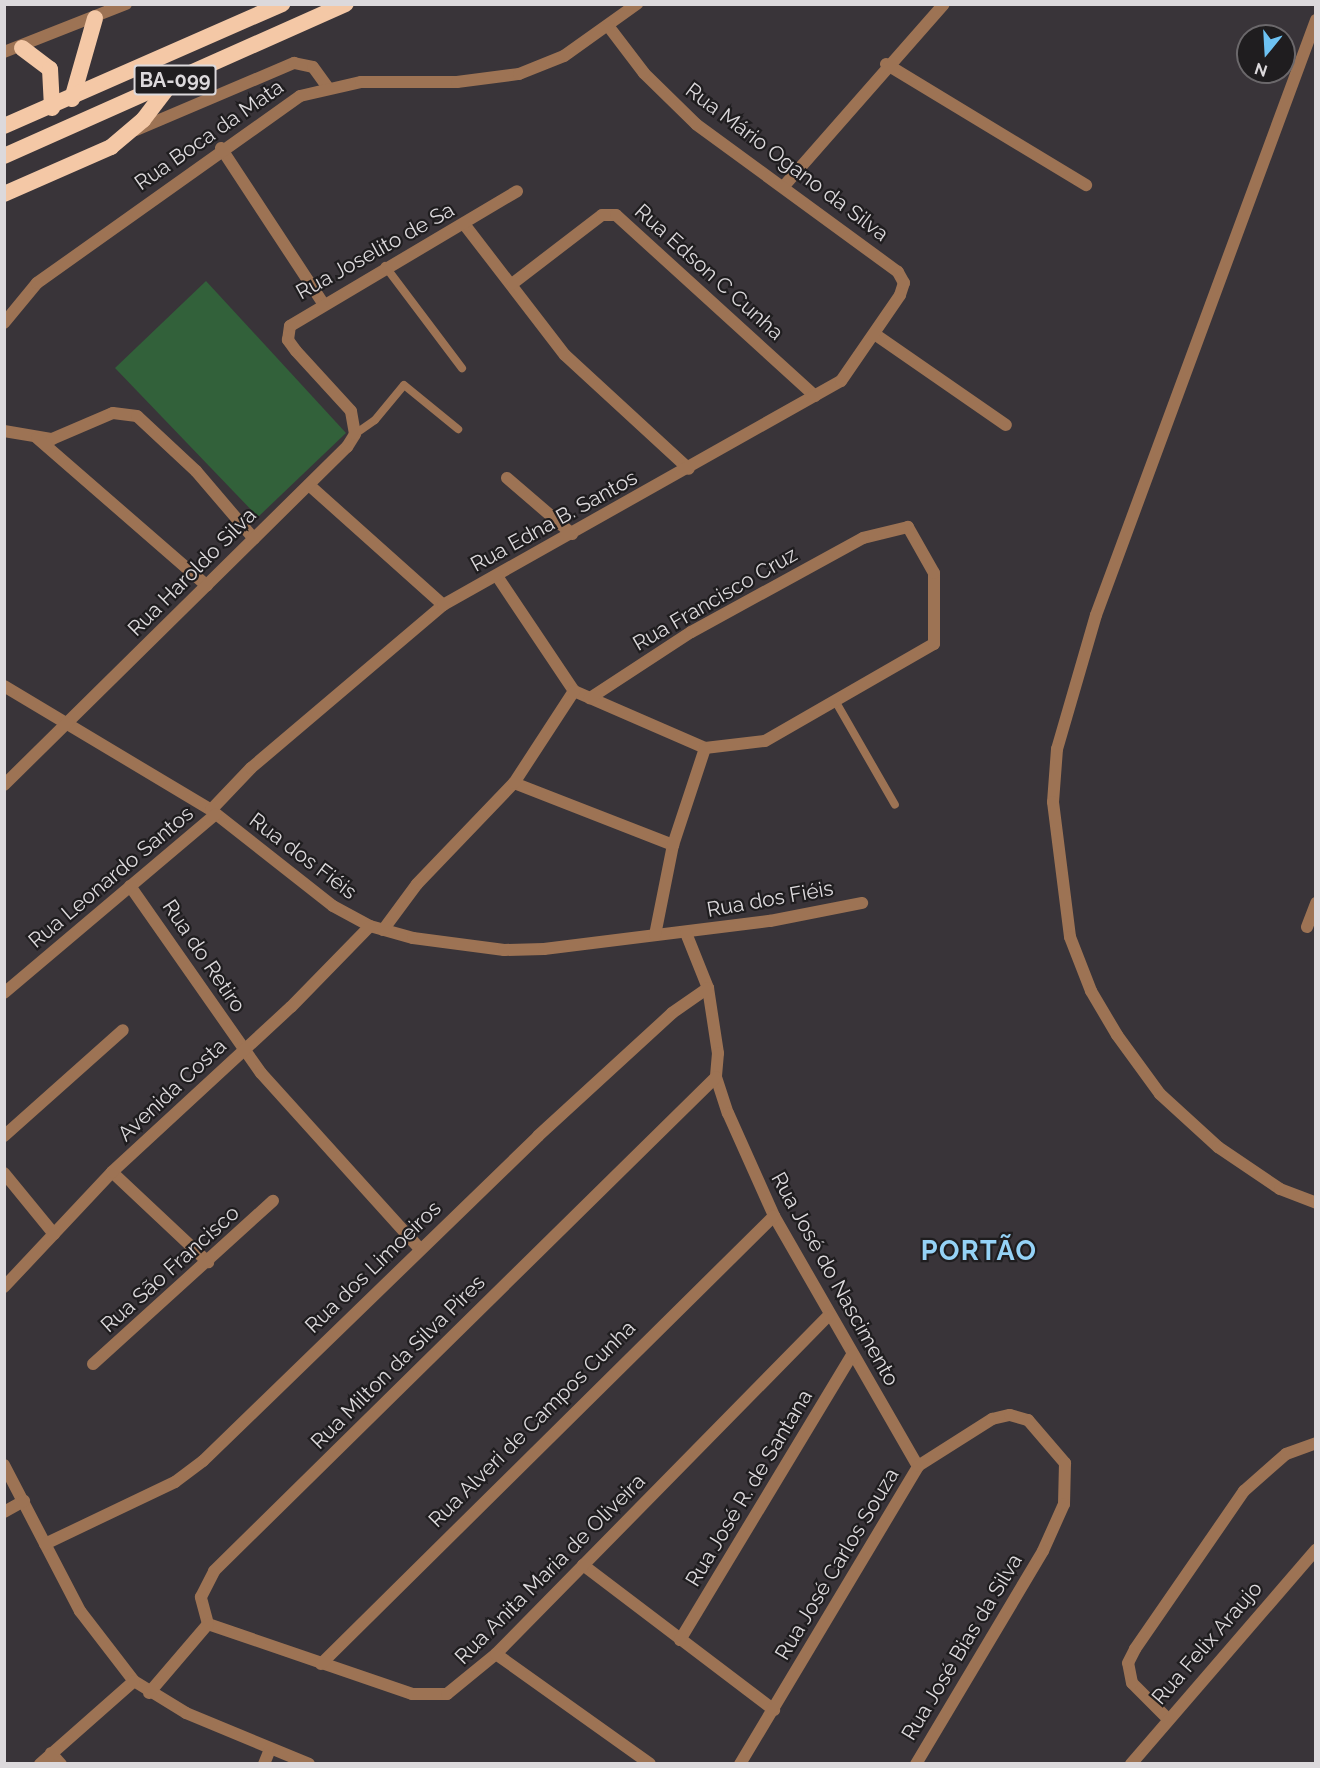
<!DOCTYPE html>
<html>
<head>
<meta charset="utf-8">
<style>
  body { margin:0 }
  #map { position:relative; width:1320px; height:1768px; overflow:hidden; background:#393439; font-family:Raleway,sans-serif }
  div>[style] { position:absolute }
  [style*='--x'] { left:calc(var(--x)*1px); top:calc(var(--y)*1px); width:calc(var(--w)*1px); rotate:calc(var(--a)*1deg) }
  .green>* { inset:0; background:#32613a }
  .service>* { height:8px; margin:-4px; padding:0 4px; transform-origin:4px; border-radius:4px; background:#9d7354 }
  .minor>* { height:12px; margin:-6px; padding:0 6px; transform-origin:6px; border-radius:6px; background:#9d7354 }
  .tertiary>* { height:12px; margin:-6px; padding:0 6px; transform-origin:6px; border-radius:6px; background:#9d7354 }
  .trunk>* { height:16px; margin:-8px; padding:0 8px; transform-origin:8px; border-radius:8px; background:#f4c8a6 }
  span { translate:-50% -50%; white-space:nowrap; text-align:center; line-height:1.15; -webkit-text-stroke:4.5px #1f1d1f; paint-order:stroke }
  .shield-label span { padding:2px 4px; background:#1f1d1f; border:2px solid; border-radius:4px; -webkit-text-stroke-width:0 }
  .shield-label { font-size:20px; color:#dcd9dc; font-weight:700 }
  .street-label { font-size:21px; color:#dcd9dc }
  .district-label { font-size:27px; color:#95d2f6; font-weight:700; letter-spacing:1.5px }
  .frame { position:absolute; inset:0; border:6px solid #dcd9dc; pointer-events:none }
  .north { position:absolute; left:1236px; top:24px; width:60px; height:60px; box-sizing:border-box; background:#1f1d1f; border:2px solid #6b686b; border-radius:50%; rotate:198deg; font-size:16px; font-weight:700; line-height:24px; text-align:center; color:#dcd9dc }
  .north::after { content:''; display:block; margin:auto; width:21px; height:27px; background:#6dc2f3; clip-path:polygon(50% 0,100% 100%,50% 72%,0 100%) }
</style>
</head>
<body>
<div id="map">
  <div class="green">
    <i style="clip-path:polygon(206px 281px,346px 433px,258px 517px,115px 368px)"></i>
  </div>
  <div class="service">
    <i style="--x:385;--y:266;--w:128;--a:53"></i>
    <i style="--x:355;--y:434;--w:24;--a:-35"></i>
    <i style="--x:375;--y:420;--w:45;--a:-50.4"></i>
    <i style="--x:404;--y:385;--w:70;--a:39.2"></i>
    <i style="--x:837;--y:704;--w:116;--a:60.1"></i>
  </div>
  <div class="minor">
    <i style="--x:1316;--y:20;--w:634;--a:110.29"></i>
    <i style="--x:1096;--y:615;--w:140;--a:106.2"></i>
    <i style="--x:1057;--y:749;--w:53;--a:94.3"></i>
    <i style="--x:1053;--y:802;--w:136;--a:82.8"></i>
    <i style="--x:1070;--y:937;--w:58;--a:68.7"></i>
    <i style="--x:1091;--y:991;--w:51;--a:59.4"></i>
    <i style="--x:1117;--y:1035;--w:73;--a:53.9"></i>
    <i style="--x:1160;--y:1094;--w:79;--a:42.4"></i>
    <i style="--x:1218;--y:1147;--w:75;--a:34.1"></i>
    <i style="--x:1280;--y:1189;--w:39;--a:21"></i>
    <i style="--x:886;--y:64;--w:234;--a:31.2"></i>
    <i style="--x:136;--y:130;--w:172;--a:-23"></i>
    <i style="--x:294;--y:63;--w:19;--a:12"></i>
    <i style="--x:313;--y:67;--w:24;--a:54"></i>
    <i style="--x:221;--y:148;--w:184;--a:56.7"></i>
    <i style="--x:784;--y:186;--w:242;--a:-48.7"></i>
    <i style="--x:464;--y:224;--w:165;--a:52.4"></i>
    <i style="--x:565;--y:355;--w:168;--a:42.6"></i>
    <i style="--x:512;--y:284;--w:113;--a:-37.5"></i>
    <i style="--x:602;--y:215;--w:14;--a:0"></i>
    <i style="--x:616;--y:215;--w:269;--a:42.3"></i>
    <i style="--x:4;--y:323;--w:52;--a:-50.5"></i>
    <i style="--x:37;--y:283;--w:323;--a:-35.4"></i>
    <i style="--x:300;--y:96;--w:63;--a:-12.9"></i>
    <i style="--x:361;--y:82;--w:96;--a:0"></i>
    <i style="--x:457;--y:82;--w:63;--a:-7.4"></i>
    <i style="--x:519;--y:74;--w:48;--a:-21.8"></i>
    <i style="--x:564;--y:56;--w:90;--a:-35.5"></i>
    <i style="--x:876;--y:335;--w:158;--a:34.7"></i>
    <i style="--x:4;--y:431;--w:49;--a:9.5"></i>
    <i style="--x:52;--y:439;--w:66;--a:-23.1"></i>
    <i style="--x:113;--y:413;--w:24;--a:7"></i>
    <i style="--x:137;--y:416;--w:81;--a:43"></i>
    <i style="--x:196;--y:471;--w:89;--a:49.5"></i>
    <i style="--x:37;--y:438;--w:225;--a:41"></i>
    <i style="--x:507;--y:478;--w:86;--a:40.7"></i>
    <i style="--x:309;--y:485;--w:180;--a:41.8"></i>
    <i style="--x:497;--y:576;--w:138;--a:56.2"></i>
    <i style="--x:4;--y:686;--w:241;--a:30.9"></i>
    <i style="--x:211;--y:810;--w:155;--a:38.2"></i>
    <i style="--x:333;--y:906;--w:42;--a:28.4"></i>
    <i style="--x:370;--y:926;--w:45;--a:15.6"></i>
    <i style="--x:413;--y:938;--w:92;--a:7.5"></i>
    <i style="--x:504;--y:950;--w:40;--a:-1.4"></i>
    <i style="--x:544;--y:949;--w:228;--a:-7.1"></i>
    <i style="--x:770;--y:921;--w:94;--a:-11.1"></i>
    <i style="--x:574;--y:691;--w:143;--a:23.5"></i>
    <i style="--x:705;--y:748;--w:60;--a:-6.7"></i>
    <i style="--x:765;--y:741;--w:195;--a:-29.9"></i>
    <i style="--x:934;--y:644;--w:71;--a:-90"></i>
    <i style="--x:934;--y:573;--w:53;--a:-119.5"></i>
    <i style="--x:908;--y:527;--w:46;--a:166.3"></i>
    <i style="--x:863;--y:538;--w:196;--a:151.3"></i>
    <i style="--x:691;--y:632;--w:121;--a:146.8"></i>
    <i style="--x:514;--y:783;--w:171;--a:21.3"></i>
    <i style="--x:4;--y:785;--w:482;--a:-44.6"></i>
    <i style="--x:347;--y:447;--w:15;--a:-58"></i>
    <i style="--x:355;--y:434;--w:23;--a:-100"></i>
    <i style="--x:351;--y:411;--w:81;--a:-132.5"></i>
    <i style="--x:296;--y:351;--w:14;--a:-126"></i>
    <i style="--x:288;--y:340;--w:14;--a:-82"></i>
    <i style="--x:290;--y:326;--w:264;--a:-30.7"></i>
    <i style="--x:211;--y:810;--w:58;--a:-46.4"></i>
    <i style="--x:251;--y:768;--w:252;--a:-40.3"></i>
    <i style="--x:443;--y:605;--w:457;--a:-29.4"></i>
    <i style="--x:841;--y:381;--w:104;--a:-55.5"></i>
    <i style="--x:900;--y:295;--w:13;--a:-72"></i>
    <i style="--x:904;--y:283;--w:13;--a:-119"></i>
    <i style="--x:898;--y:272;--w:250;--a:-143.8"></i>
    <i style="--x:696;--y:124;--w:73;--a:-135.6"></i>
    <i style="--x:644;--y:73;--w:58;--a:-127.3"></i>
    <i style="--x:130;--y:886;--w:228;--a:55"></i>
    <i style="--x:261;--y:1073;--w:236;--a:47.9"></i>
    <i style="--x:1307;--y:927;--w:26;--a:-69"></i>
    <i style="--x:383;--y:930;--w:57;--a:-53.5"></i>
    <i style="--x:417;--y:884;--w:140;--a:-46.2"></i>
    <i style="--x:514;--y:783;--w:110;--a:-56.9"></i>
    <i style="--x:686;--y:933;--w:59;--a:68.2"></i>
    <i style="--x:708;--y:988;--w:66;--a:81.3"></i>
    <i style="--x:718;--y:1053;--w:24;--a:95"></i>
    <i style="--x:716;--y:1077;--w:38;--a:72"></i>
    <i style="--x:728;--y:1113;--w:113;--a:65.9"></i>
    <i style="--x:774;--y:1216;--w:289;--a:60.1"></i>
    <i style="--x:655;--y:935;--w:92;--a:-78.7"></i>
    <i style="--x:673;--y:845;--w:102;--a:-71.7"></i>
    <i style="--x:4;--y:993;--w:277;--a:-40.2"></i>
    <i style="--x:4;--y:1136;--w:159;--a:-41.7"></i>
    <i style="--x:112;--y:1172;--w:132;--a:43.2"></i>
    <i style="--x:4;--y:1173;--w:79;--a:50.7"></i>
    <i style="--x:4;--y:1287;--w:158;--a:-46.8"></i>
    <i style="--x:112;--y:1172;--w:243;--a:-42.7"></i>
    <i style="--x:291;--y:1007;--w:113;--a:-45.7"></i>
    <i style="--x:93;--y:1364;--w:243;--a:-42.2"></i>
    <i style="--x:4;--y:1465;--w:165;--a:62.5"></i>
    <i style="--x:80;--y:1611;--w:88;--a:52.4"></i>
    <i style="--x:134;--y:1681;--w:61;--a:31.6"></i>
    <i style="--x:186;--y:1713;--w:133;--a:22.5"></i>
    <i style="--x:4;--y:1512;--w:23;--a:-29"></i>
    <i style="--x:45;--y:1544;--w:144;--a:-25.5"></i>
    <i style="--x:175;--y:1482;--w:35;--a:-37"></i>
    <i style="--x:203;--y:1461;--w:467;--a:-44.1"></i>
    <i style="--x:538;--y:1136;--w:182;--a:-42.5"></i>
    <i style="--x:672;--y:1013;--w:44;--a:-34.8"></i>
    <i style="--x:583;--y:1565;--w:240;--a:37.2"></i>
    <i style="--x:208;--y:1624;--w:216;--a:18.9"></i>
    <i style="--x:412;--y:1694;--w:35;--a:0"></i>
    <i style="--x:447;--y:1694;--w:63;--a:-39.2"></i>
    <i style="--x:496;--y:1654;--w:474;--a:-45.5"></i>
    <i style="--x:208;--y:1624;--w:28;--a:-105"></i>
    <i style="--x:201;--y:1597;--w:29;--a:-63"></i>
    <i style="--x:214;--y:1571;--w:704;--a:-44.54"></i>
    <i style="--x:680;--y:1640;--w:333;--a:-58.9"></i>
    <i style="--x:496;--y:1654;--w:189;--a:35.5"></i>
    <i style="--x:321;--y:1664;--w:637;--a:-44.68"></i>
    <i style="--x:149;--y:1693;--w:91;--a:-49.5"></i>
    <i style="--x:1167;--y:1718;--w:49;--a:-135"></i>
    <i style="--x:1132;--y:1683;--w:20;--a:-101"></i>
    <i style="--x:1128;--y:1663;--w:16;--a:-63"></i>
    <i style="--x:1135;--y:1649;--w:192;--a:-55.4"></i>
    <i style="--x:1244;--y:1491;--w:56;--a:-41.4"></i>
    <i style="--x:1286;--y:1454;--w:32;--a:-20"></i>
    <i style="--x:51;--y:1753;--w:15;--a:48"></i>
    <i style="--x:40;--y:1764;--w:125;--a:-41.4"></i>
    <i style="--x:264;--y:1764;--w:16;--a:-68"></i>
    <i style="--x:740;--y:1764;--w:347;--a:-59.1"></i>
    <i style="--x:918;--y:1466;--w:88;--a:-32.4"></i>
    <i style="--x:992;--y:1419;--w:18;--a:-13"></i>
    <i style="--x:1010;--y:1415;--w:19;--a:16"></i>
    <i style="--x:1028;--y:1420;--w:57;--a:49.3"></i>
    <i style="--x:1065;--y:1463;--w:41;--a:91.4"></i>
    <i style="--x:1064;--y:1504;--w:51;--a:114.1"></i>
    <i style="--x:1043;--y:1551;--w:248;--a:120.8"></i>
    <i style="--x:1131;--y:1764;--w:283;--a:-49.2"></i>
  </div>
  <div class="tertiary">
    <i style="--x:4;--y:52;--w:131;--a:-21.5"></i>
  </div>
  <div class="trunk">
    <i style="--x:22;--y:48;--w:35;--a:37"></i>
    <i style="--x:50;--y:69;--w:39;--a:87"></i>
    <i style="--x:72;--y:99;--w:84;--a:-74.1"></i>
    <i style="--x:4;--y:126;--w:304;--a:-23.7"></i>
    <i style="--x:4;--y:156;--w:374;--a:-24"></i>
    <i style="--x:4;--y:194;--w:117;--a:-23.7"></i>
    <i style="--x:111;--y:147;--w:42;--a:-40.2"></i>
    <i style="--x:143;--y:120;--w:48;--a:-52.7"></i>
  </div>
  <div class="shield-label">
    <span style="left:175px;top:80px">BA-099</span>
  </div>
  <div class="street-label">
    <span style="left:209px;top:135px;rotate:-35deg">Rua Boca da Mata</span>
    <span style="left:787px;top:162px;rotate:37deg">Rua Mário Ogano da Silva</span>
    <span style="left:375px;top:251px;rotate:-29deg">Rua Joselito de Sa</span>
    <span style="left:709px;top:272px;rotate:42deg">Rua Edson C Cunha</span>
    <span style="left:554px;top:521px;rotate:-29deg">Rua Edna B. Santos</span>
    <span style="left:192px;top:572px;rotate:-45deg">Rua Haroldo Silva</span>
    <span style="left:715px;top:599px;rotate:-30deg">Rua Francisco Cruz</span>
    <span style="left:303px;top:856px;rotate:37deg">Rua dos Fiéis</span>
    <span style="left:111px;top:877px;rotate:-40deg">Rua Leonardo Santos</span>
    <span style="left:770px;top:899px;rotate:-10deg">Rua dos Fiéis</span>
    <span style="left:204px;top:956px;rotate:56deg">Rua do Retiro</span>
    <span style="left:172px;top:1090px;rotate:-43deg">Avenida Costa</span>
    <span style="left:373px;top:1267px;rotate:-44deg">Rua dos Limoeiros</span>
    <span style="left:170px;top:1269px;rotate:-42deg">Rua São Francisco</span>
    <span style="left:835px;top:1279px;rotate:61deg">Rua José do Nascimento</span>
    <span style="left:398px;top:1362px;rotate:-45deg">Rua Milton da Silva Pires</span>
    <span style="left:532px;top:1424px;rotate:-45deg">Rua Alveri de Campos Cunha</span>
    <span style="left:749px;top:1488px;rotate:-59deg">Rua José R. de Santana</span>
    <span style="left:837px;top:1564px;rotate:-59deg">Rua José Carlos Souza</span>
    <span style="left:550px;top:1569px;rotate:-45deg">Rua Anita Maria de Oliveira</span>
    <span style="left:1207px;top:1643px;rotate:-49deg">Rua Felix Araujo</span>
    <span style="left:962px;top:1647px;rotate:-59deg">Rua José Bias da Silva</span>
  </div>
  <div class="district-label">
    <span style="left:979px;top:1251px">PORTÃO</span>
  </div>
  <div class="frame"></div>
  <div class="north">N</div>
</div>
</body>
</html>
